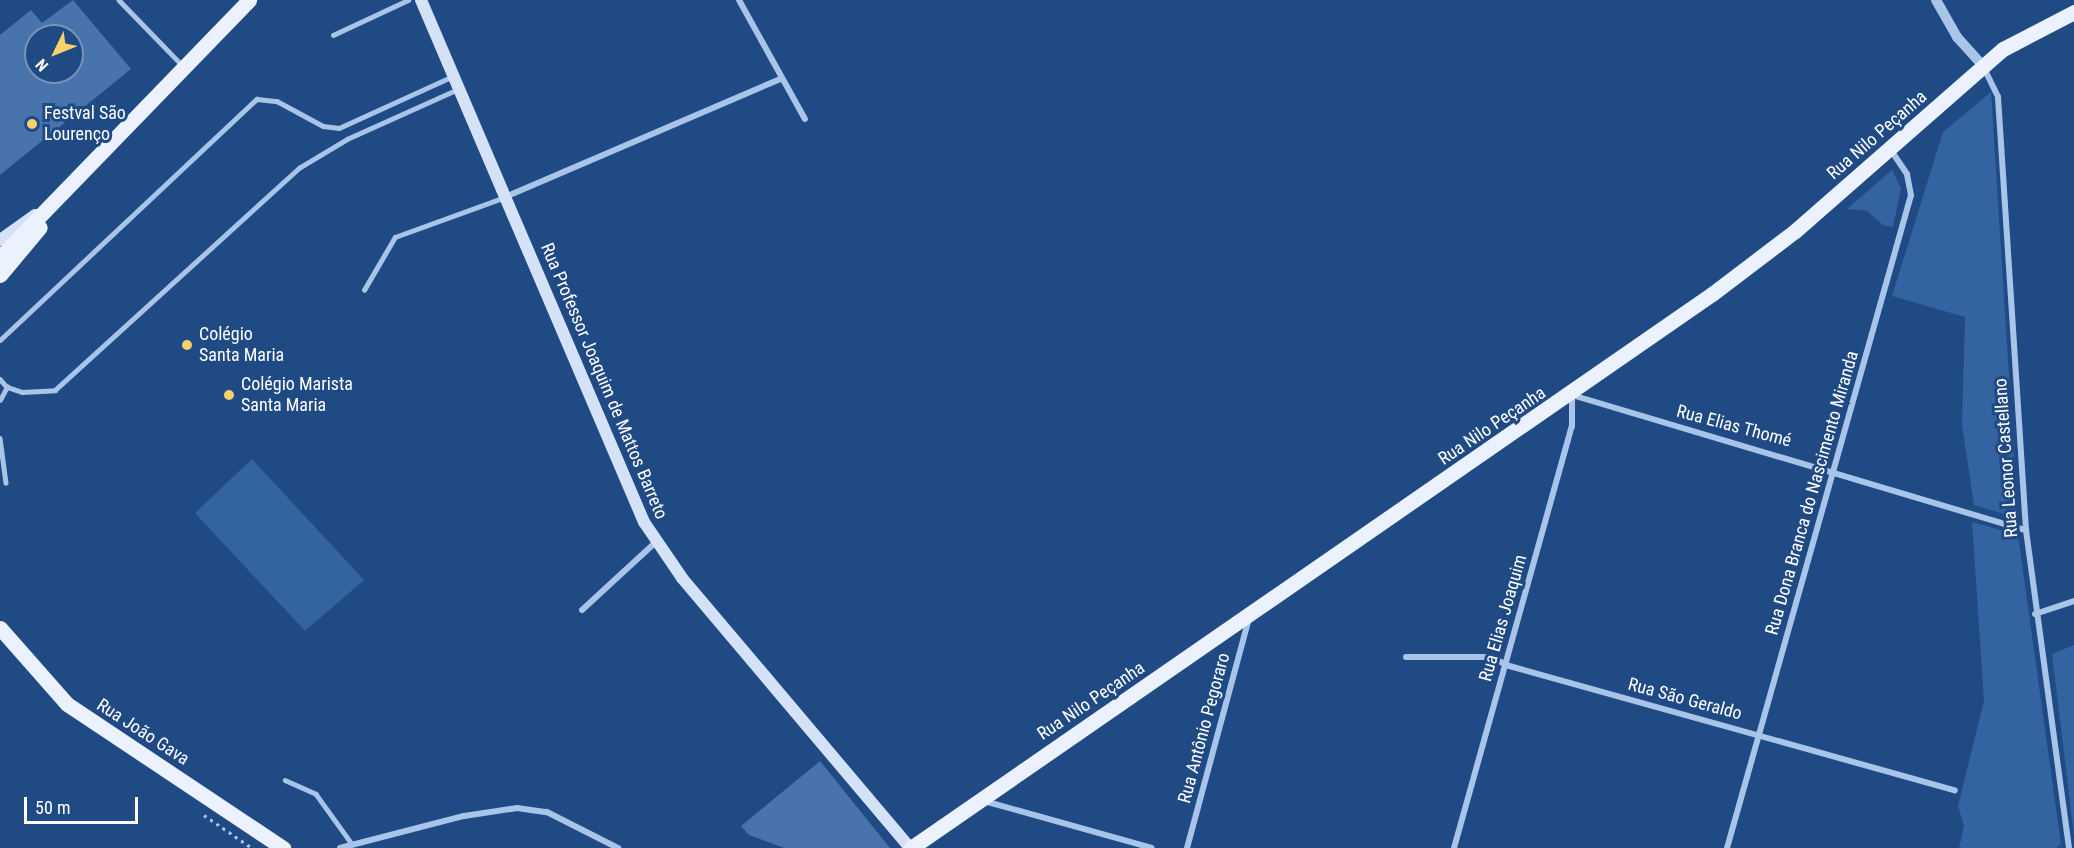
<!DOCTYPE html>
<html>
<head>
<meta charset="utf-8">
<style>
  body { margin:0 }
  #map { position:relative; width:2074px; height:848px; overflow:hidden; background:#204a84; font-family:"Roboto Condensed",sans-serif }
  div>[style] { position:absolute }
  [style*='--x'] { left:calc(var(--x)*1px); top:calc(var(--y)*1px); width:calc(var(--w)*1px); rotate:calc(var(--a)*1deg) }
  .green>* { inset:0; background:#3463a1 }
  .building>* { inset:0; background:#4973ad }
  .path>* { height:3px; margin-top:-1.5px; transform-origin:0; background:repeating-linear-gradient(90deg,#a8c4e9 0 3px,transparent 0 7.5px) }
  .service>* { height:4.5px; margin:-2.25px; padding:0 2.25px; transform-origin:2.25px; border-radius:2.25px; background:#a8c4e9 }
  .minor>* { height:6px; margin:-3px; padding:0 3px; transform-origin:3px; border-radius:3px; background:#a8c4e9 }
  .tertiary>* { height:10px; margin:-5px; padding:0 5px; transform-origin:5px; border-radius:5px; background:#a8c4e9 }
  .secondary>* { height:12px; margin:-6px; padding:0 6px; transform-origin:6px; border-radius:6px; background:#d3e2f7 }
  .primary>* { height:15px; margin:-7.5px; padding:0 7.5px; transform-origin:7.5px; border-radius:7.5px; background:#ebf2fe }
  .dots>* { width:16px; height:16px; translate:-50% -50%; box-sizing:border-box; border:3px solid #204a84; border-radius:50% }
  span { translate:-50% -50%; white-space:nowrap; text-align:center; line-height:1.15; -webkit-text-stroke:6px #204a84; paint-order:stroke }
  .poi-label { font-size:18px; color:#fff }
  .left { translate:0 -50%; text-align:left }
  .street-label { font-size:18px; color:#fff }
  .north { position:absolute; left:24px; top:24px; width:60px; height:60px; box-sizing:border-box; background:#204a84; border:2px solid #7992b5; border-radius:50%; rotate:227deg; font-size:16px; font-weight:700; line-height:24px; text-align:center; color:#fff }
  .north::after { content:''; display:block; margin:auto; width:21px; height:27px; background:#f7d169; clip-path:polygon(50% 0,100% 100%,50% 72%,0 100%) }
  .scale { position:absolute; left:24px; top:797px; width:114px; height:27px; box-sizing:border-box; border:3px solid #fff; border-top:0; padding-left:8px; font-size:18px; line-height:21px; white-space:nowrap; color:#fff; -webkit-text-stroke:4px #204a84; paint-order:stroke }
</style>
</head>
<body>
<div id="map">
  <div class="green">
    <i style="clip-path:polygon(1991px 92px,2018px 518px,1974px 505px,1962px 425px,1965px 317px,1892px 296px,1943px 132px)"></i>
    <i style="clip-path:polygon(1892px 170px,1901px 188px,1893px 227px,1883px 225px,1867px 211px,1847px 209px)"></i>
    <i style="clip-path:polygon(252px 459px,364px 580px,305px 631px,195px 513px)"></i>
    <i style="clip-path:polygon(1972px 522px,2018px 535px,2061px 844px,2056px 848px,1959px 848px,1964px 826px,1958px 806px,1984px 701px)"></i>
    <i style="clip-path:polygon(2074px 645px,2074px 835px,2052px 654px)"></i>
  </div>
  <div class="building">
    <i style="clip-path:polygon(evenodd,73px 0,131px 69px,0 175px,0 35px,31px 10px,42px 23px,73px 0,36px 36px,72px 36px,72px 72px,36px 72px,36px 36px)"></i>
    <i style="clip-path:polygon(820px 761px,890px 848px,784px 848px,749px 835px,741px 826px)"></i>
  </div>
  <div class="path">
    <i style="--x:204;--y:815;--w:58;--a:34.5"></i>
  </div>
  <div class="service">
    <i style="--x:119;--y:0;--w:91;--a:45.9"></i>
    <i style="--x:333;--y:35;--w:83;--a:-25"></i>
    <i style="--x:364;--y:290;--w:61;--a:-59.7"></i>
    <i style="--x:395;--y:237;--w:115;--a:-19.9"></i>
    <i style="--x:0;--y:340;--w:352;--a:-43.2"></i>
    <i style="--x:257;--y:99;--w:20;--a:6"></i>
    <i style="--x:277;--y:101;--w:52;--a:28.5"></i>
    <i style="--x:323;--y:126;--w:16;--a:7"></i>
    <i style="--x:339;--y:128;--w:125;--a:-24.5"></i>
    <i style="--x:0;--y:379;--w:11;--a:49"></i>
    <i style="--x:7;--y:387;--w:16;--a:18"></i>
    <i style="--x:22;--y:392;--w:33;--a:-3"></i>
    <i style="--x:55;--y:390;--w:330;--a:-42.3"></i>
    <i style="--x:299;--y:168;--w:56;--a:-31.1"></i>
    <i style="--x:347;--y:139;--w:122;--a:-24.2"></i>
    <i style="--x:0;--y:400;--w:15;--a:-62"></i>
    <i style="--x:0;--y:438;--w:45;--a:82.4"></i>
    <i style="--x:285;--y:780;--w:34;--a:24"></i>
    <i style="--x:316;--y:794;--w:62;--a:54.2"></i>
  </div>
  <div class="minor">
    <i style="--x:739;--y:0;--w:136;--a:61"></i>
    <i style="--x:1984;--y:68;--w:32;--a:64"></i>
    <i style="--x:1998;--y:97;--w:434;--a:86.3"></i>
    <i style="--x:2026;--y:530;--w:321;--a:82.3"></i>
    <i style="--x:505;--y:197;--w:301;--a:-23.2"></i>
    <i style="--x:582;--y:610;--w:100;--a:-42.6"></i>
    <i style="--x:2035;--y:614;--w:41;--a:-18.4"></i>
    <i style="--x:1406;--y:657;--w:87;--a:0"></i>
    <i style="--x:1493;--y:657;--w:15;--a:32"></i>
    <i style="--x:1506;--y:665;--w:466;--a:15.6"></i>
    <i style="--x:984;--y:801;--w:174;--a:15.6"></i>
    <i style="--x:340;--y:848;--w:128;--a:-14.5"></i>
    <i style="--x:464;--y:816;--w:54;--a:-8.6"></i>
    <i style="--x:517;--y:808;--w:30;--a:8"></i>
    <i style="--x:547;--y:812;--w:80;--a:26.9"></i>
    <i style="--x:1187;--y:848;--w:237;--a:-74.9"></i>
    <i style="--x:1454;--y:848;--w:438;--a:-74.4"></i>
    <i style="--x:1572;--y:426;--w:31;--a:-90"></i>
    <i style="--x:1572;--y:395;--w:474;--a:16.6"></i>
    <i style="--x:1727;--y:848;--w:678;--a:-74.26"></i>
    <i style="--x:1911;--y:195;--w:21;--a:-101"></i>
    <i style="--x:1907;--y:174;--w:29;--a:-124"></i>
  </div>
  <div class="tertiary">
    <i style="--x:1936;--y:0;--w:43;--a:60.4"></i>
    <i style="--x:1957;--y:37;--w:40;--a:48"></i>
  </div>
  <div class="secondary">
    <i style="--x:421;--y:0;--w:568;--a:66.87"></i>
    <i style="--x:644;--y:522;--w:68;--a:55.8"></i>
    <i style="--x:682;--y:578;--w:353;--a:49.8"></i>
    <i style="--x:0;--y:240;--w:43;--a:-35.5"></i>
  </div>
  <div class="primary">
    <i style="--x:0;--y:257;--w:358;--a:-45.9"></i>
    <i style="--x:0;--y:275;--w:62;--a:-50.2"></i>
    <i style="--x:0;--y:628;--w:101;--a:48.6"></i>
    <i style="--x:67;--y:704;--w:260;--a:33.7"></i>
    <i style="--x:911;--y:848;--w:974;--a:-34.67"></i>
    <i style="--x:1712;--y:294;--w:104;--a:-37.2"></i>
    <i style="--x:1795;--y:231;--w:276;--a:-41.2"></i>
    <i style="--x:2003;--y:49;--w:80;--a:-27.5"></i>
  </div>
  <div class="dots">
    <i style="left:32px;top:124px;background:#f7d169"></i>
    <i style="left:187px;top:345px;background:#f7d169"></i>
    <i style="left:229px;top:395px;background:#f7d169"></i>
  </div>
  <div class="poi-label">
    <span class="left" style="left:44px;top:124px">Festval São<br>Lourenço</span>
    <span class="left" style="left:199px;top:345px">Colégio<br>Santa Maria</span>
    <span class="left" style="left:241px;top:395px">Colégio Marista<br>Santa Maria</span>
  </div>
  <div class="street-label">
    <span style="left:1877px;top:135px;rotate:-41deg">Rua Nilo Peçanha</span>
    <span style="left:604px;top:381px;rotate:67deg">Rua Professor Joaquim de Mattos Barreto</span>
    <span style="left:1492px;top:426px;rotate:-34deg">Rua Nilo Peçanha</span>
    <span style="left:1734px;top:426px;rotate:15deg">Rua Elias Thomé</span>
    <span style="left:2006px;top:458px;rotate:-94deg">Rua Leonor Castellano</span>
    <span style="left:1812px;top:493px;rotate:-74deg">Rua Dona Branca do Nascimento Miranda</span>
    <span style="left:1503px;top:618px;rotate:-74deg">Rua Elias Joaquim</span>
    <span style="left:1685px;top:699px;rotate:15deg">Rua São Geraldo</span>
    <span style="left:1091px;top:701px;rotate:-34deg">Rua Nilo Peçanha</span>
    <span style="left:1204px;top:728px;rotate:-75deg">Rua Antônio Pegoraro</span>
    <span style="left:143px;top:732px;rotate:33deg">Rua João Gava</span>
  </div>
  <div class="north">N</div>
  <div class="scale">50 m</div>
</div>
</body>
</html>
